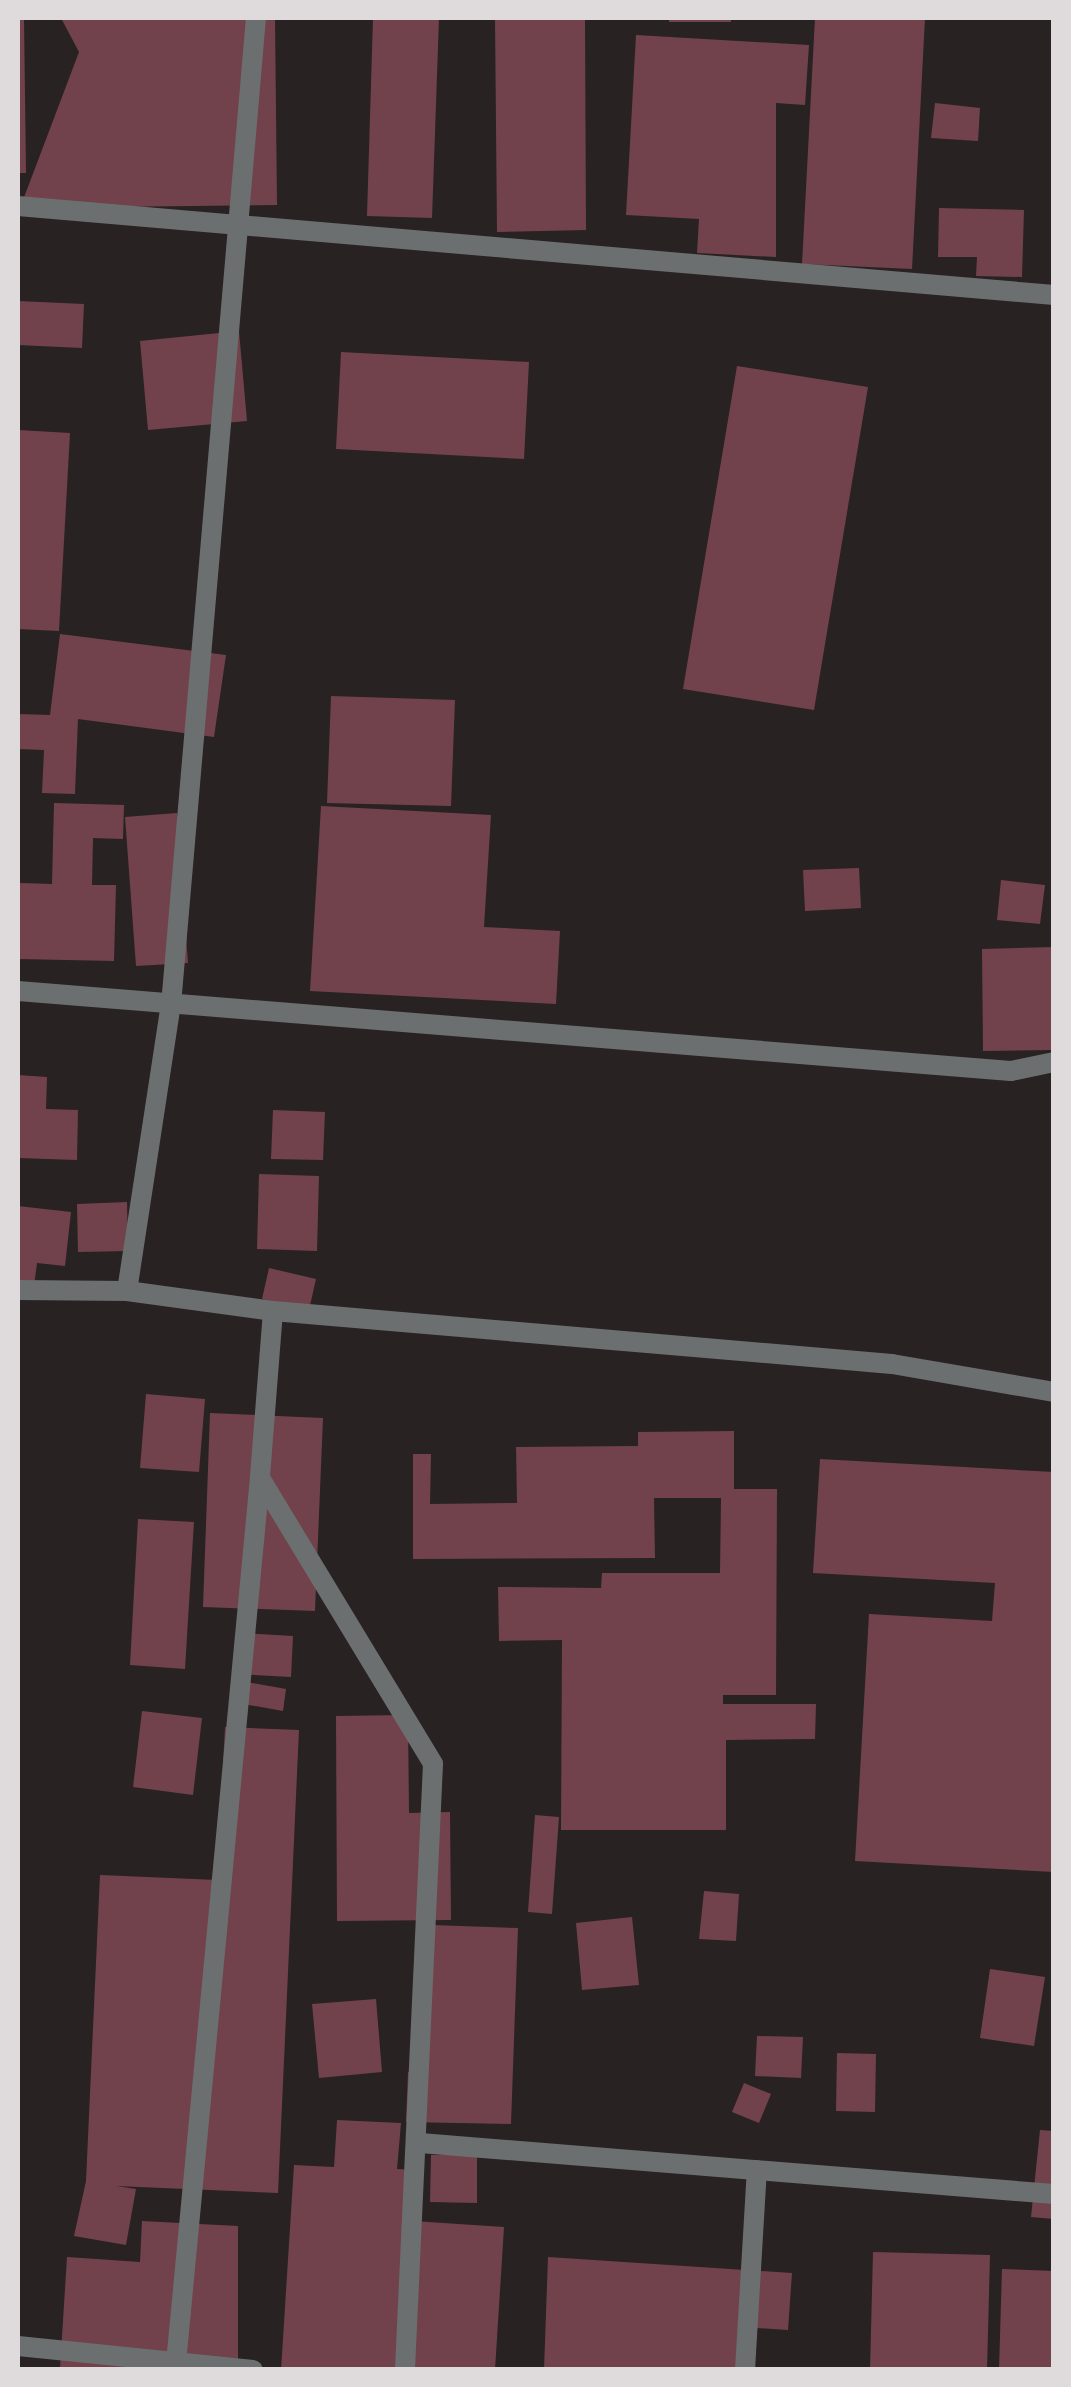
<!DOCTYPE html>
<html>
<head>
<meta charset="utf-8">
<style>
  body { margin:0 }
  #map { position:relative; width:1071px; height:2387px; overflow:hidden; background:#282223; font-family:Merriweather,serif }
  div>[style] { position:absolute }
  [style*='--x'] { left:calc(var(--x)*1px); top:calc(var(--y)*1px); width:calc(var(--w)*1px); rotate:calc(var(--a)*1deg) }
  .building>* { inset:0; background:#71424c }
  .street>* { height:20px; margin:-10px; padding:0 10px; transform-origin:10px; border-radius:10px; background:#6c6f6f }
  span { translate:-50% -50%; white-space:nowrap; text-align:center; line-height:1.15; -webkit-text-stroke:10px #1e1819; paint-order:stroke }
  .frame { position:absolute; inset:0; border:20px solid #dfdadb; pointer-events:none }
</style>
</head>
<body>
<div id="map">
  <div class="building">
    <i style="clip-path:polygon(18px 18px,24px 18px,26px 173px,18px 173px)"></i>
    <i style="clip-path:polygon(61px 18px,275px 18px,277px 205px,20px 208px,79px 52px)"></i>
    <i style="clip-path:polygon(373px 18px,439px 18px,432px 218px,367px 216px)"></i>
    <i style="clip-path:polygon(495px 18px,585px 18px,586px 230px,497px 232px)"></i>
    <i style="clip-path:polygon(669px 18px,731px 18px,731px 22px,669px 22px)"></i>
    <i style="clip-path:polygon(815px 18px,925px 18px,912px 269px,802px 264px)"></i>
    <i style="clip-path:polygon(636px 35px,809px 45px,805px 105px,776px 103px,776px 257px,697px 253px,699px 219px,626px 215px)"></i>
    <i style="clip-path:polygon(935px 103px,980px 108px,978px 141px,931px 138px)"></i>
    <i style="clip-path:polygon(939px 208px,1024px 210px,1022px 277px,976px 276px,977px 257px,938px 257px)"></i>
    <i style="clip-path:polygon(18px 301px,84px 304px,82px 348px,18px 345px)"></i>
    <i style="clip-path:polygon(239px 331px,247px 421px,148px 430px,140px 341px)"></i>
    <i style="clip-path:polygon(341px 352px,529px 362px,524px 459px,336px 449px)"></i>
    <i style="clip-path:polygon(737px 366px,868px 387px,814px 710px,683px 689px)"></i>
    <i style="clip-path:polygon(18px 430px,70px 433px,59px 631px,18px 629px)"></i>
    <i style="clip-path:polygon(60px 634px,226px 655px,214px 737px,78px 719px,75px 794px,42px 793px,44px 750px,18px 749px,18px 714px,50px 715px)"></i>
    <i style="clip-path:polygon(331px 696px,455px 700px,451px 806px,327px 803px)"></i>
    <i style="clip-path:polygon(54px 803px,124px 805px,123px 839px,93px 838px,92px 885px,116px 885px,114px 961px,18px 959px,20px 883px,52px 884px)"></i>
    <i style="clip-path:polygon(321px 806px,491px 815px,484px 927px,560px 931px,556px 1004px,310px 991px)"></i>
    <i style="clip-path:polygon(177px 813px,188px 963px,136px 966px,125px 817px)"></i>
    <i style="clip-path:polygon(859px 868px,861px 908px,805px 911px,803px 870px)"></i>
    <i style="clip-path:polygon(1001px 880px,1045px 885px,1040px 924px,997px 920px)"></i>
    <i style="clip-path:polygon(1054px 947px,1054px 1050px,983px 1051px,982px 949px)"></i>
    <i style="clip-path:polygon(18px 1075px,47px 1077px,46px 1109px,78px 1110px,77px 1160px,18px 1158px)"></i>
    <i style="clip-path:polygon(273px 1110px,325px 1112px,323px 1160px,271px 1159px)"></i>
    <i style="clip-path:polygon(259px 1174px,319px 1176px,317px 1251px,257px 1249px)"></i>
    <i style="clip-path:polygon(127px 1202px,128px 1251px,78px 1252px,77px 1204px)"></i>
    <i style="clip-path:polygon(18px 1206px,71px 1212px,65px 1266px,37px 1263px,34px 1286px,18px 1285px)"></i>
    <i style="clip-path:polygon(269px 1268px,316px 1279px,309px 1310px,262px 1299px)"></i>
    <i style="clip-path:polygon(146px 1394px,205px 1399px,199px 1472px,140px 1468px)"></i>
    <i style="clip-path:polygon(210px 1413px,323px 1418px,315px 1611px,203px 1607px)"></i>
    <i style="clip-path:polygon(734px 1431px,734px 1489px,777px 1489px,776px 1695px,723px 1695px,723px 1704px,816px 1704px,815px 1739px,726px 1740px,726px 1830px,561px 1830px,562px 1640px,499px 1641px,498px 1587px,601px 1588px,602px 1573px,720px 1573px,721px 1498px,654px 1498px,655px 1558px,413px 1559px,413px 1454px,431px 1454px,430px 1504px,517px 1503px,516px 1447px,638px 1446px,638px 1432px)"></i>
    <i style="clip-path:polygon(820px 1459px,1054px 1472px,1054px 1872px,855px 1861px,869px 1614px,992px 1621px,995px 1583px,813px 1573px)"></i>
    <i style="clip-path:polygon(138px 1519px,194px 1522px,185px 1669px,130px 1665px)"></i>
    <i style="clip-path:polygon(240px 1633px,293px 1636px,291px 1677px,237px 1674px)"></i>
    <i style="clip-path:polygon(241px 1681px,286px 1689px,283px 1711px,238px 1703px)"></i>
    <i style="clip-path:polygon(142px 1711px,202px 1718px,193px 1795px,133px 1787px)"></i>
    <i style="clip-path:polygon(408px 1715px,409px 1813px,450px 1812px,451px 1920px,337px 1921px,336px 1716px)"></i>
    <i style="clip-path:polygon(225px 1727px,299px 1730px,278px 2193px,116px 2186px,136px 2189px,126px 2245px,74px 2236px,86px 2181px,100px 1875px,217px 1880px)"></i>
    <i style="clip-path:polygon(535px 1815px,559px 1817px,552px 1914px,528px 1912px)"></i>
    <i style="clip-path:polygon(704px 1891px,739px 1894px,736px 1941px,699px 1939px)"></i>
    <i style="clip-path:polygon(632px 1917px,639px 1985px,582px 1990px,576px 1923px)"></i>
    <i style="clip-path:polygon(432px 1925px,518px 1928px,511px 2124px,406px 2122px,408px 2072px,427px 2072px)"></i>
    <i style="clip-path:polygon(990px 1969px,1045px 1977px,1034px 2046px,980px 2038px)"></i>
    <i style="clip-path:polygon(376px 1999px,382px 2072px,319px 2078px,312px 2004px)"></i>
    <i style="clip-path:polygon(757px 2036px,803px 2037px,801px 2078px,755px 2076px)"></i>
    <i style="clip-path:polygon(837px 2053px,876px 2054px,875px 2112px,836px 2111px)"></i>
    <i style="clip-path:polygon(744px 2083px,771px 2094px,759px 2123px,732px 2112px)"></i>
    <i style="clip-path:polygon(337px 2120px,401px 2123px,397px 2169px,417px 2170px,413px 2221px,504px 2227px,495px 2370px,281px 2370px,294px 2165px,334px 2167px)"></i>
    <i style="clip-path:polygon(1040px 2130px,1054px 2131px,1054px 2219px,1031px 2217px)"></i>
    <i style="clip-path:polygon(431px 2155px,477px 2155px,477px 2203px,430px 2202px)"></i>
    <i style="clip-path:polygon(142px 2221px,238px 2226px,238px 2370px,60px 2368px,67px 2257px,140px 2262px)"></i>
    <i style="clip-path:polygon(873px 2252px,990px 2255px,987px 2370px,870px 2370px)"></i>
    <i style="clip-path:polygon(548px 2257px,792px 2273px,788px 2330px,741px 2327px,738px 2370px,544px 2370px)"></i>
    <i style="clip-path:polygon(1002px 2269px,1054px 2271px,1054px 2370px,999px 2370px)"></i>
  </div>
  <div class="street">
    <i style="--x:18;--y:206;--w:1040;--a:4.91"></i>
    <i style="--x:18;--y:991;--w:996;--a:4.61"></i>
    <i style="--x:1011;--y:1071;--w:44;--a:-11.8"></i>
    <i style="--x:18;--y:1290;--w:109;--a:0.5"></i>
    <i style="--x:127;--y:1291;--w:147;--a:7.8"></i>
    <i style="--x:273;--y:1311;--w:168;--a:94.5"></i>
    <i style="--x:260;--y:1478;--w:334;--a:58.8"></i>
    <i style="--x:433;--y:1764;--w:607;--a:92.65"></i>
    <i style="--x:127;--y:1291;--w:289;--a:-81.3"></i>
    <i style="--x:171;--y:1005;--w:991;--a:-85.08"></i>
    <i style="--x:273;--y:1311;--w:621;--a:4.89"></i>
    <i style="--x:892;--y:1364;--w:164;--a:9.8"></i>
    <i style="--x:420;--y:2143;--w:636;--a:4.6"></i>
    <i style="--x:18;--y:2346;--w:236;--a:5.8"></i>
    <i style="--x:176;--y:2363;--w:889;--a:-84.58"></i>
    <i style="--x:745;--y:2370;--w:200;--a:-86.6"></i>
  </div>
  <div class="frame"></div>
</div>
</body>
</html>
